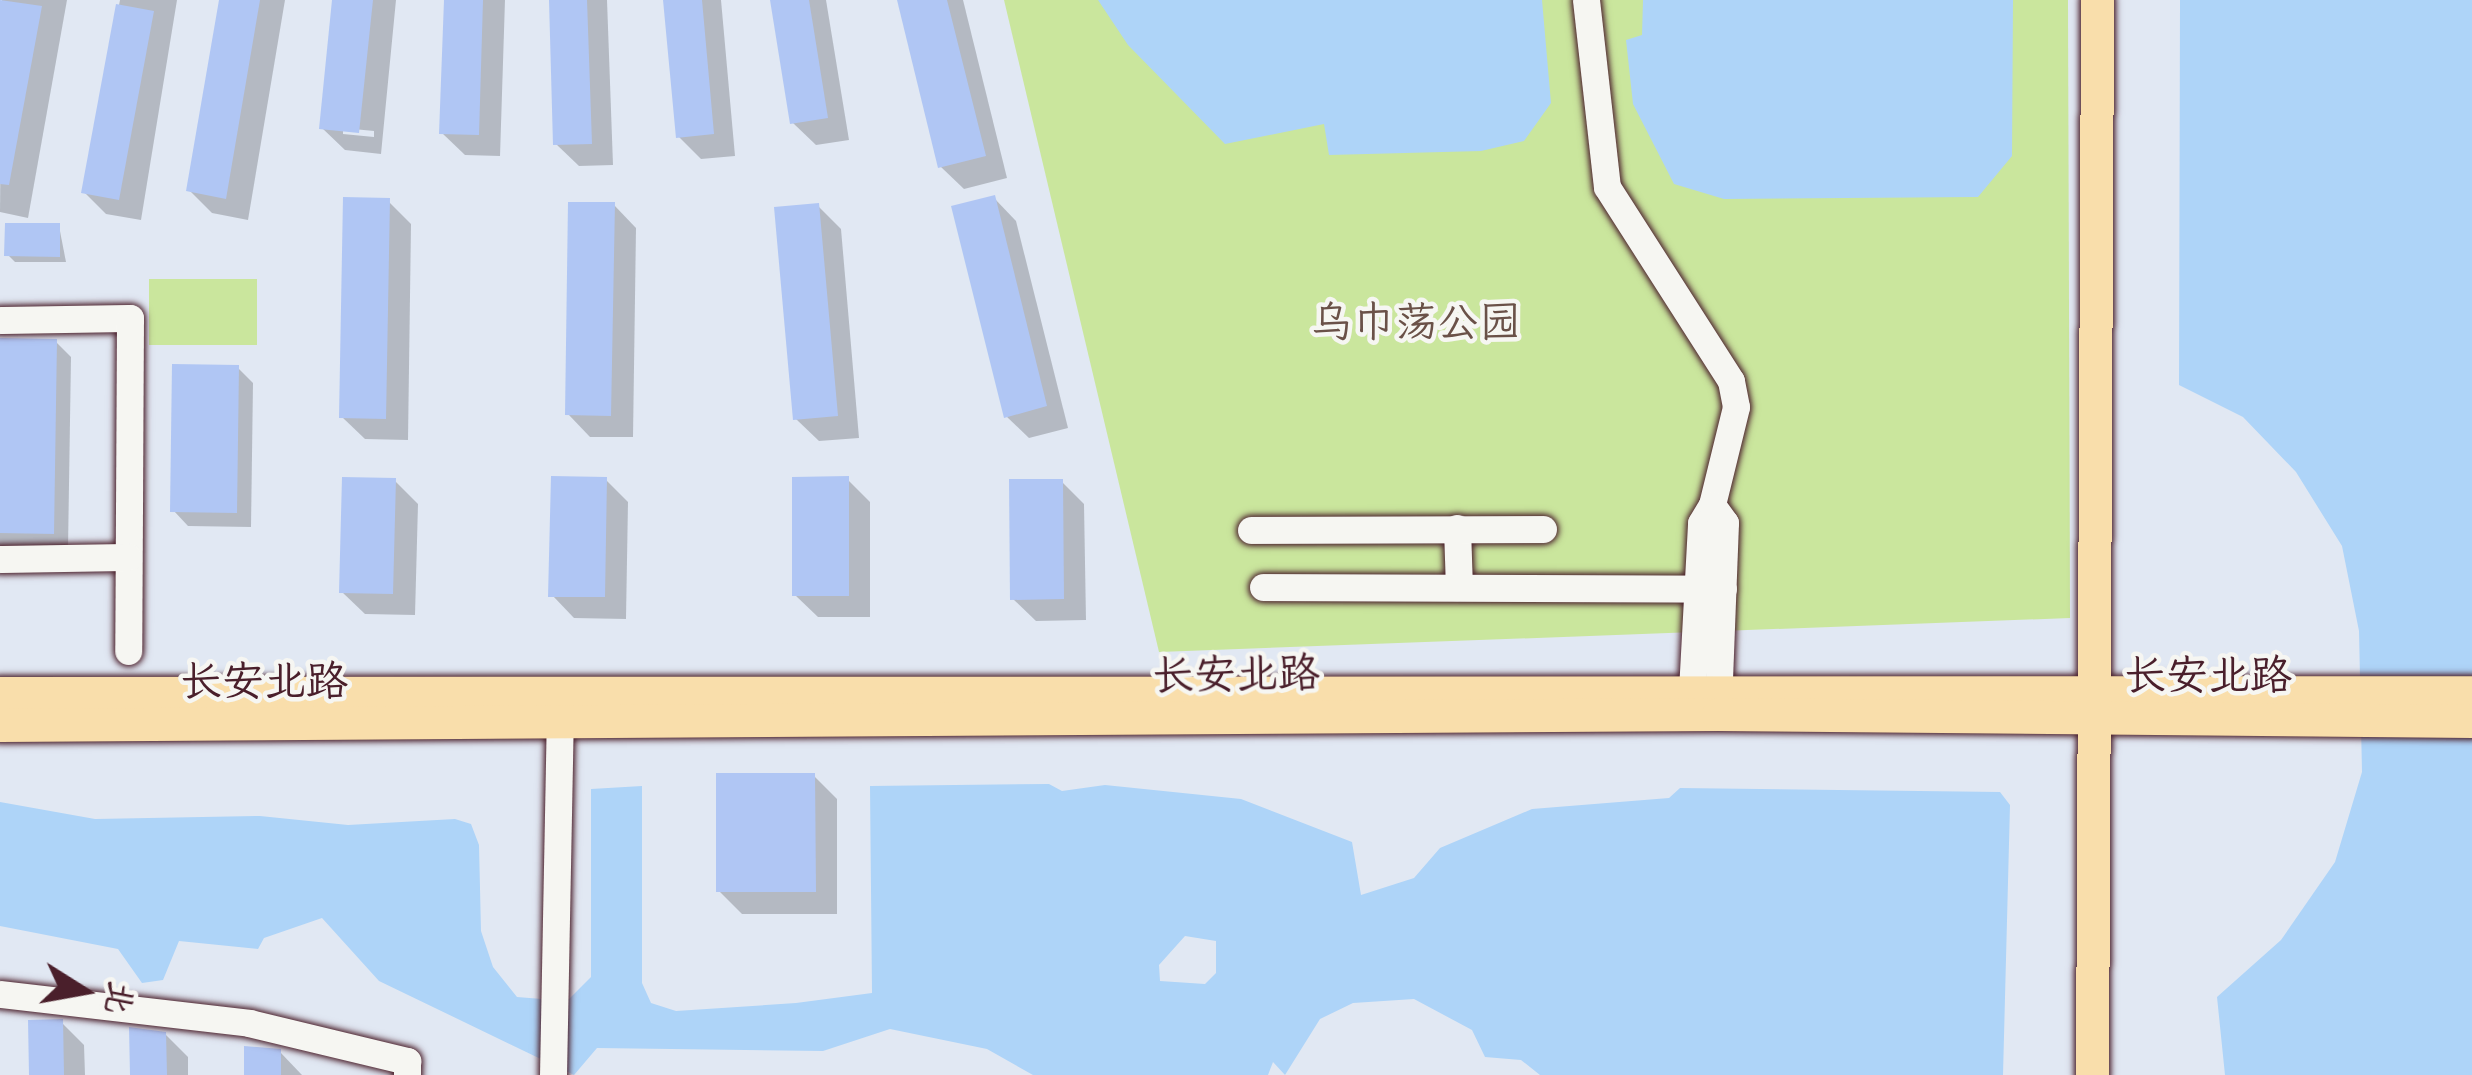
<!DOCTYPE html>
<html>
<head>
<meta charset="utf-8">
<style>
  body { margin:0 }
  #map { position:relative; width:2472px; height:1075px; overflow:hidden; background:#e1e8f3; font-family:Sriracha,"LXGW WenKai TC",sans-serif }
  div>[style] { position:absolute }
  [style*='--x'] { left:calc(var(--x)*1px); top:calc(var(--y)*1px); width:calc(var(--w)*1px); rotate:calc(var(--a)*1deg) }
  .green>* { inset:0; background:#cae69d }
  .water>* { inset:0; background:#aed4f8 }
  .shadow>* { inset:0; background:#0003 }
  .building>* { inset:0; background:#b0c6f4 }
  .roads { filter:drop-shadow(0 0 3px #4a1f2b) drop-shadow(0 0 3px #4a1f2b) }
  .minor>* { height:27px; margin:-13.5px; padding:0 13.5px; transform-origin:13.5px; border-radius:13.5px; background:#f6f6f2 }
  .major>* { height:33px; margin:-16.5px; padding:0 16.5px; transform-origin:16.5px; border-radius:16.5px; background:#f9deab }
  span { translate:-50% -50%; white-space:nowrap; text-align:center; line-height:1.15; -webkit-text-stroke:9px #f6f6f2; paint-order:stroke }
  .park-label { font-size:42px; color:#6a5148 }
  .street-label { font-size:42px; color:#4a1f2b }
  .north { position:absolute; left:24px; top:931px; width:120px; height:120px; -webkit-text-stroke:9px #f6f6f2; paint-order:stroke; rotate:101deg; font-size:33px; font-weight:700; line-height:48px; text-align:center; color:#4a1f2b }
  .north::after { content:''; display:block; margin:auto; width:42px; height:54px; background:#4a1f2b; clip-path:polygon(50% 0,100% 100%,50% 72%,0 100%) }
</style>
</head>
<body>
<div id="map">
  <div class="green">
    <i style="clip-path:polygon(1004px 0,2068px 0,2070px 618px,1159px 652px)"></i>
    <i style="clip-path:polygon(149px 279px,257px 279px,257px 345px,149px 345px)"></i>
  </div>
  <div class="water">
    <i style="clip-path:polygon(1098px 0,1542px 0,1551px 103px,1524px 141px,1481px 151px,1329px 155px,1324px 124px,1225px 144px,1128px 45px)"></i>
    <i style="clip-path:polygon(1643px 0,2013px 0,2012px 156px,1978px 197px,1724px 199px,1674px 184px,1633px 104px,1626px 40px,1642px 35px)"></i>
    <i style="clip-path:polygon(2180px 0,2472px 0,2472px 1075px,2225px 1075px,2217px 997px,2281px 940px,2335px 862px,2362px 772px,2359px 631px,2342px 546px,2296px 472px,2243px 417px,2179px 385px)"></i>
    <i style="clip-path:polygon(evenodd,1049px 784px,1062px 791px,1105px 785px,1241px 799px,1352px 842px,1361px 895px,1414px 878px,1440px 848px,1532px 809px,1669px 798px,1680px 788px,2000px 792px,2010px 805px,2003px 1075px,1540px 1075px,1521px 1060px,1485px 1057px,1472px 1030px,1414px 999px,1353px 1003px,1320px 1019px,1285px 1075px,1273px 1062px,1268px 1075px,1033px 1075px,987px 1049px,890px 1029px,823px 1051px,597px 1048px,574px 1075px,379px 981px,322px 918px,264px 938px,258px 949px,179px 941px,163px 980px,142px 983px,118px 949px,0 926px,0 802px,95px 819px,260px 816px,348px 825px,455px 819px,471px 824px,479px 845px,481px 931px,493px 967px,517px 997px,567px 1001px,591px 977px,591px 789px,642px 786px,642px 983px,651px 1003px,676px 1011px,796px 1003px,872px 993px,870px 786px,1049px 784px,1185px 936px,1216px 941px,1216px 973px,1205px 984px,1160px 981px,1159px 965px,1185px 936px)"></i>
  </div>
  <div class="shadow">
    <i style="clip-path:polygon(2px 0,67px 0,28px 218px,0 212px)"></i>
    <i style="clip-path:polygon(120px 0,177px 0,141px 220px,106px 214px,84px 192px)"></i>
    <i style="clip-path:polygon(221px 0,285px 0,248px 220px,212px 213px,189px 190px)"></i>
    <i style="clip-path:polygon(evenodd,335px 0,396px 0,381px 154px,345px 150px,322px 128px,335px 0,343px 128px,374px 131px,374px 137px,343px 134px,343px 128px)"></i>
    <i style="clip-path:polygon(447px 0,505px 0,500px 156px,465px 155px,442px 133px)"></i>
    <i style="clip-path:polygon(552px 0,607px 0,613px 165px,579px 166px,556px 144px)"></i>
    <i style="clip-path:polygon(666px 0,721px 0,735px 156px,701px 159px,679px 137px)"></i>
    <i style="clip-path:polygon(773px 0,826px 0,849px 140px,816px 145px,793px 123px)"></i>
    <i style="clip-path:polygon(900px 0,963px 0,1007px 178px,964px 189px,941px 167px)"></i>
    <i style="clip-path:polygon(994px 198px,1016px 221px,1068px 428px,1029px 438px,1006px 416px)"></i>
    <i style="clip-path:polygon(388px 201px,411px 224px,408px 440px,365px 439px,342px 417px)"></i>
    <i style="clip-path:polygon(614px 205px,636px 228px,633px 437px,590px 437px,568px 414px)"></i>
    <i style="clip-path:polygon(818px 206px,841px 229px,859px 438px,819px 441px,796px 419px)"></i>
    <i style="clip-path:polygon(59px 226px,66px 262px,15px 262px,8px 255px)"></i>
    <i style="clip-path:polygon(0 341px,56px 342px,71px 357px,68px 548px,0 547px)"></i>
    <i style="clip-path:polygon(238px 368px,253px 383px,251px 527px,188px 526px,173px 510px)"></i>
    <i style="clip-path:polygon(847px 479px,870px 502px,870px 617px,818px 617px,795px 595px)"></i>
    <i style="clip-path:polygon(606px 480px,628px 502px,626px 619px,574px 618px,552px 595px)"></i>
    <i style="clip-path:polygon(395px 481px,418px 504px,415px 615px,365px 614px,342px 592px)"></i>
    <i style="clip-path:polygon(1062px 482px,1084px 504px,1086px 620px,1036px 621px,1013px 599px)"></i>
    <i style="clip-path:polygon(814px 776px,837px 799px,837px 914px,742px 914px,719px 891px)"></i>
    <i style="clip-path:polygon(62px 1023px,84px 1045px,85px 1075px,32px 1075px)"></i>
    <i style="clip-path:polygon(165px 1034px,188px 1057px,188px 1075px,133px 1075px)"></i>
    <i style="clip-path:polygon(280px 1052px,302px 1075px,247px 1075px)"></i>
  </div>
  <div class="building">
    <i style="clip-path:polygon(0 0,42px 6px,9px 185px,0 184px)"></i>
    <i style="clip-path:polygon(219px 0,260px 0,226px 199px,186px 191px)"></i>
    <i style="clip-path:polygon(332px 0,373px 0,359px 133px,319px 129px)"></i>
    <i style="clip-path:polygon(444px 0,483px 0,479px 135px,439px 134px)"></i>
    <i style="clip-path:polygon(549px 0,587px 0,592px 144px,553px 145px)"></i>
    <i style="clip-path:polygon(663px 0,702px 0,714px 134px,676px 138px)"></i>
    <i style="clip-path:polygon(770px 0,809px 0,828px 118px,790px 124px)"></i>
    <i style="clip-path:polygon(897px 0,947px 0,986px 156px,938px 168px)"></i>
    <i style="clip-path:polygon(116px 4px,154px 11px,119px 200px,81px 193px)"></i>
    <i style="clip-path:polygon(995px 195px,1047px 406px,1004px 418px,951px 206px)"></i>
    <i style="clip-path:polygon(343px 197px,390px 198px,386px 419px,339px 418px)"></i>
    <i style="clip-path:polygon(568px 202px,615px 202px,611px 416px,565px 415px)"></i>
    <i style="clip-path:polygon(819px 203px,838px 416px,793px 420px,774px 207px)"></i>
    <i style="clip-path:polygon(5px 223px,60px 223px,60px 257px,4px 256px)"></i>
    <i style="clip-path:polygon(0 338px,57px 339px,54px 534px,0 533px)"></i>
    <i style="clip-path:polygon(172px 364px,239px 365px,237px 513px,170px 512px)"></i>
    <i style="clip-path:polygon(551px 476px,607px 477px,605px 597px,548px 597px)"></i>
    <i style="clip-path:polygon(849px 476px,849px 596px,792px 596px,792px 477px)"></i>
    <i style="clip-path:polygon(342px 477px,396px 478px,393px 594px,339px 593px)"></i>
    <i style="clip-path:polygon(1009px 479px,1063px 479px,1064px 599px,1010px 600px)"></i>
    <i style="clip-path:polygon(716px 773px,815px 773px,816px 892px,716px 892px)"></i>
    <i style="clip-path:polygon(63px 1019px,64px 1075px,29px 1075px,28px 1020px)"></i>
    <i style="clip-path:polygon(129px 1027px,166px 1032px,167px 1075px,130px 1075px)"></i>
    <i style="clip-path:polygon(244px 1046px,281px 1049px,281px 1075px,244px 1075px)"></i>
  </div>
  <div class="roads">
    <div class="minor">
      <i style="--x:1586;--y:0;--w:188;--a:83.6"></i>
      <i style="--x:1607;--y:187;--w:230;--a:57.4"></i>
      <i style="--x:1731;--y:381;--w:26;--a:79"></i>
      <i style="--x:1736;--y:407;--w:101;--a:103.8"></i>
      <i style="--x:0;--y:320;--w:130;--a:-0.9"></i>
      <i style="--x:130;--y:318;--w:333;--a:90.3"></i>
      <i style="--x:1457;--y:528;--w:59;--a:88.1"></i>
      <i style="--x:1251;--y:530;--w:292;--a:-0.2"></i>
      <i style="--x:0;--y:559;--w:128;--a:-0.9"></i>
      <i style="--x:1263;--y:587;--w:460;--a:0.2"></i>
      <i style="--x:1691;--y:709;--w:186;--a:-86.9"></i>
      <i style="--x:1701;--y:523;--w:21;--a:-59"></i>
      <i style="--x:1712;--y:505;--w:22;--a:54"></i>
      <i style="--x:1725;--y:523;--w:186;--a:92.2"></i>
      <i style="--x:0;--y:994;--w:251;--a:6.6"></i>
      <i style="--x:249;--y:1023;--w:163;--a:13.5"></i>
      <i style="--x:407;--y:1061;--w:14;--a:90"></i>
      <i style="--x:553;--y:1075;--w:349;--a:-88.9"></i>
    </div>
    <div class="major">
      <i style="--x:0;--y:693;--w:2472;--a:-0.02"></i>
      <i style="--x:0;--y:725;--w:1718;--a:-0.37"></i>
      <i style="--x:1718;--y:714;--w:754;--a:0.53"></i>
      <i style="--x:2092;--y:1075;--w:1075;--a:-89.73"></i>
    </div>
  </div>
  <div class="park-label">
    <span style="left:1416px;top:322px">乌巾荡公园</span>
  </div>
  <div class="street-label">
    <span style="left:1236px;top:674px;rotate:-1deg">长安北路</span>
    <span style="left:2208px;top:675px">长安北路</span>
    <span style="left:264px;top:681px">长安北路</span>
  </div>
  <div class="north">北</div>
</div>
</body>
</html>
